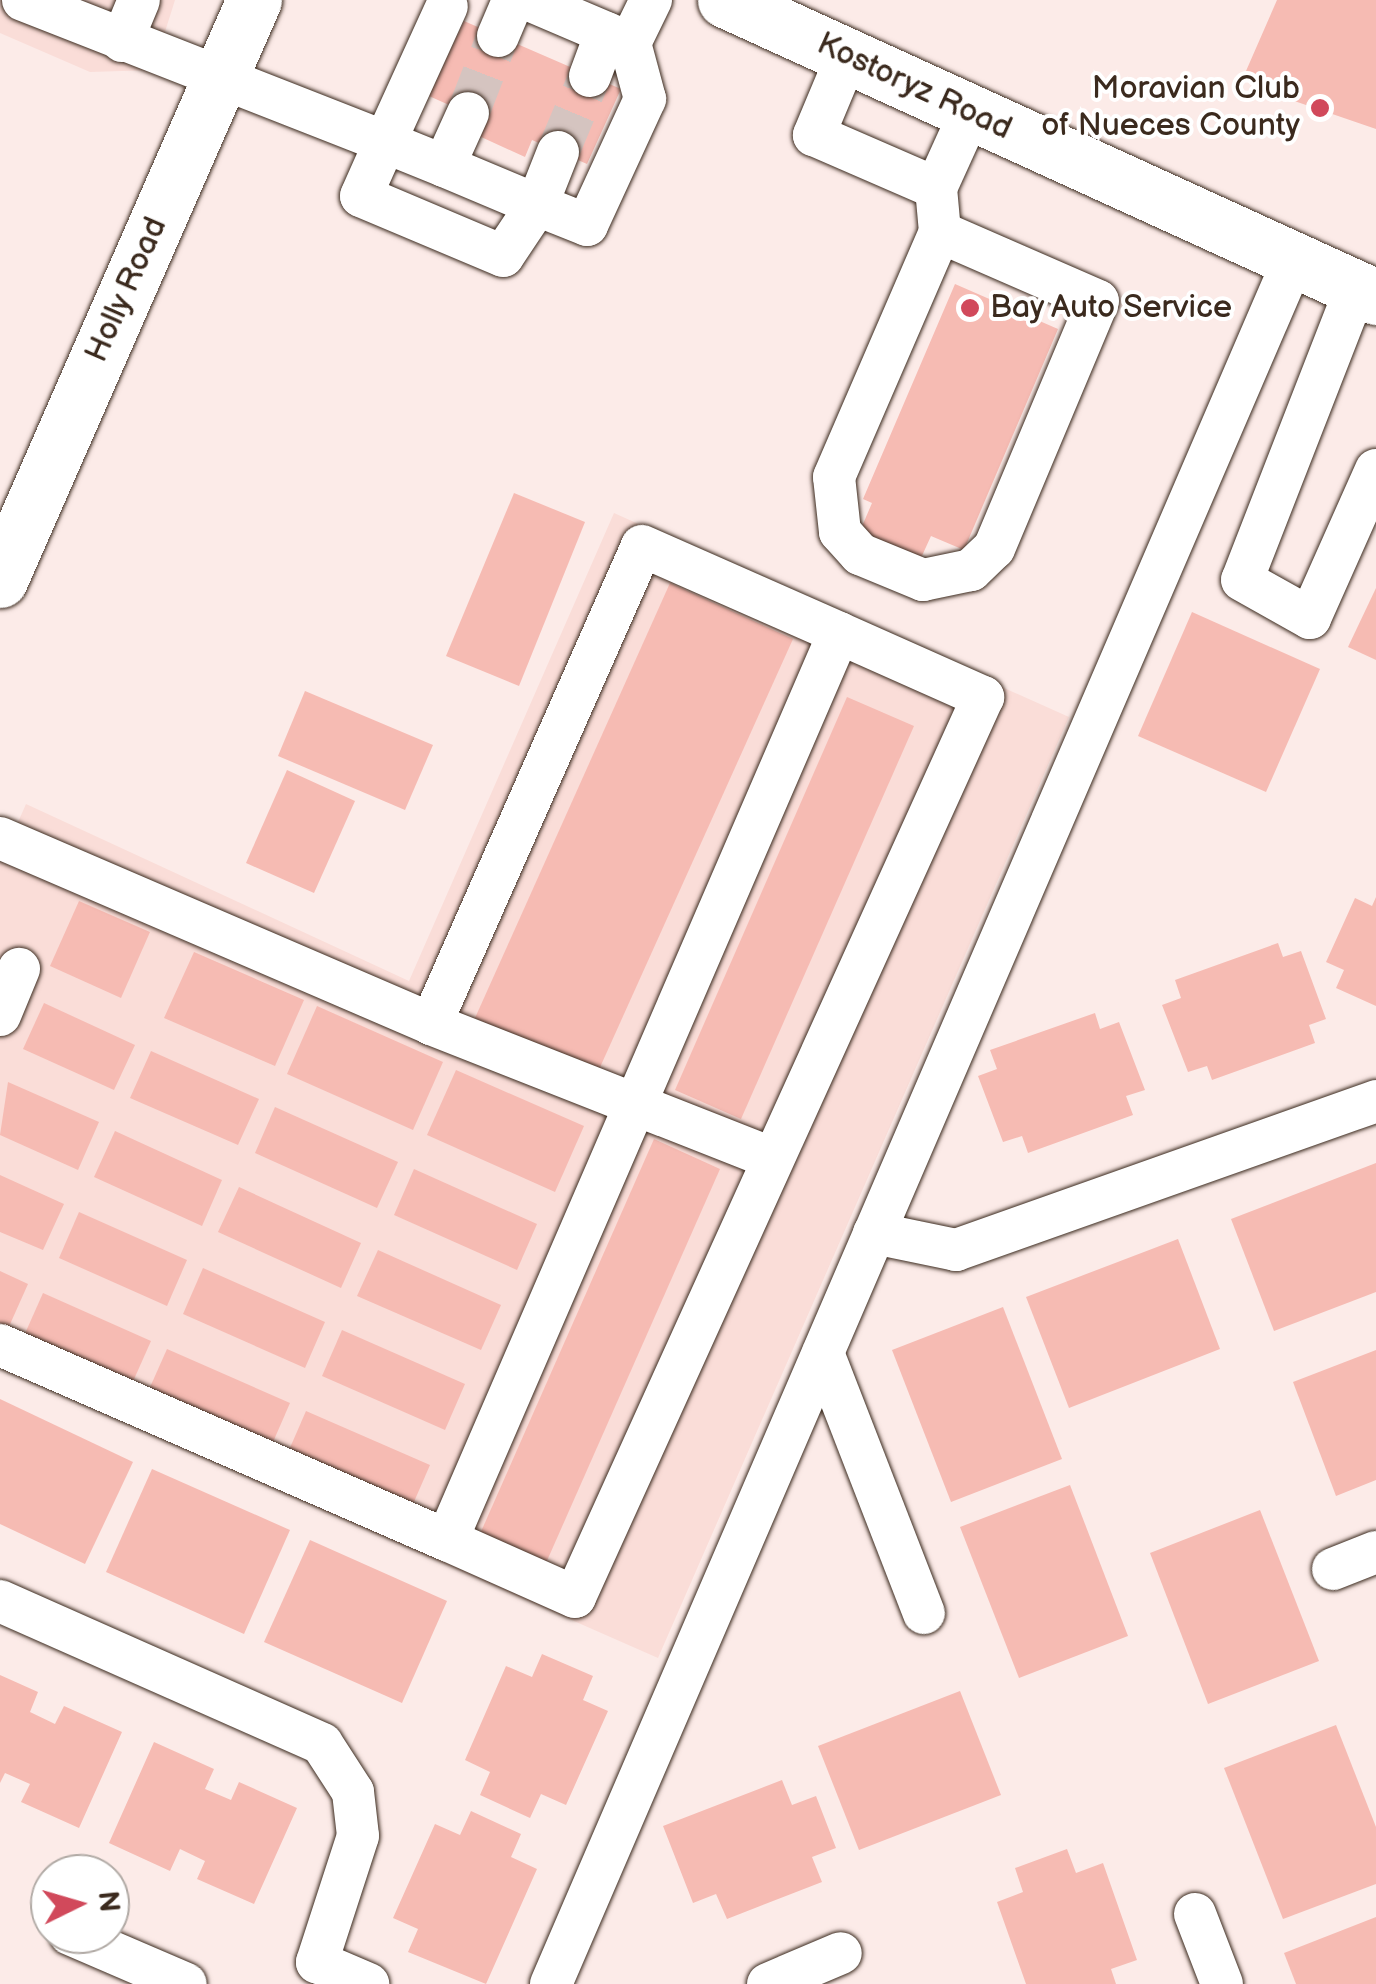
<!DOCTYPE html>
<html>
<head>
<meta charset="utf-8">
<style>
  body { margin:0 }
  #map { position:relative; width:1376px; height:1984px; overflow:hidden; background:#fcebe8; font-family:"Balsamiq Sans",sans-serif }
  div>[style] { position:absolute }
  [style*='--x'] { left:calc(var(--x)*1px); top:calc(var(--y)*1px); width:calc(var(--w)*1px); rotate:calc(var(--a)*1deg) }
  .built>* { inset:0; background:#faddd8 }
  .building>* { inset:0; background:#f6bbb3 }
  .minor-tunnel>* { height:42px; margin-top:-21px; transform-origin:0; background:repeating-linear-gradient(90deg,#d5c4c0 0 42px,transparent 0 63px) }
  .roads { filter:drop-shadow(0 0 2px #3b2a1e) drop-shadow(0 0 2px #3b2a1e) }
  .minor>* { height:42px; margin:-21px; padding:0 21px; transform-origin:21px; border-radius:21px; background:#fff }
  .major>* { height:55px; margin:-27.5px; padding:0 27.5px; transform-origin:27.5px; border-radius:27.5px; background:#fff }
  .dots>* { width:28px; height:28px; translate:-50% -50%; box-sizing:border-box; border:5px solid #fff; border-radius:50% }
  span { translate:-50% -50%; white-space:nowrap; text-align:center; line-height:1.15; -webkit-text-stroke:8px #fff; paint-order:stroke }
  .street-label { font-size:32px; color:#3b2a1e }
  .poi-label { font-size:32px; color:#3b2a1e }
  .right { translate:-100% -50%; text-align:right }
  .left { translate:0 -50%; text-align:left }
  .north { position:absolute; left:30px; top:1854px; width:100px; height:100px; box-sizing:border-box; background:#fff; border:2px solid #b1aaa5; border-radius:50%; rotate:85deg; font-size:28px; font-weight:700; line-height:40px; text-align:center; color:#3b2a1e }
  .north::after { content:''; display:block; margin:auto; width:35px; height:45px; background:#d1495b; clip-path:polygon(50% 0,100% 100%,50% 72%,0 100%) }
</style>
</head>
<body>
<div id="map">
  <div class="built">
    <i style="clip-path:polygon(0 0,175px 0,153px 70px,90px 72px,0 33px)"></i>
    <i style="clip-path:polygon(614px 513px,1069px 717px,658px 1658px,0 1368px,0 863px,26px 804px,409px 981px)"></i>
  </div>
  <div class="building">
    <i style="clip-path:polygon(1277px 0,1376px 0,1376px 129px,1271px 93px,1275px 84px,1246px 71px)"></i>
    <i style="clip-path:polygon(464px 21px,621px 89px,587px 164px,532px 140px,525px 157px,479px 136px,487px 122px,429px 96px)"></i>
    <i style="clip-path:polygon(955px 284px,1058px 329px,964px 550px,931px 536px,921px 558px,860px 531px,872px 503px,863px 499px)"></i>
    <i style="clip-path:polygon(514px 493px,585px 522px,519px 686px,446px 656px)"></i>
    <i style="clip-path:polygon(670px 583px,793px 639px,597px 1074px,475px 1018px)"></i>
    <i style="clip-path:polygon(1376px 588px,1376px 660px,1348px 647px)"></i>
    <i style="clip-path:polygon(1192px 612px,1320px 669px,1266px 792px,1138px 736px)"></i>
    <i style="clip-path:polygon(305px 691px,433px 745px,405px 810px,278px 756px)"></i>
    <i style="clip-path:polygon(847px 697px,914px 726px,741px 1119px,675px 1090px)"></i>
    <i style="clip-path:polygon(287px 770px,355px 801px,314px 893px,246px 863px)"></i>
    <i style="clip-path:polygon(1376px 897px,1376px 1006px,1336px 988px,1344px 970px,1326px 962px,1355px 898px,1372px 906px)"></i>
    <i style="clip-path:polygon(79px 901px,150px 932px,121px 998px,50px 966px)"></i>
    <i style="clip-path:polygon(1278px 943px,1283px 957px,1301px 951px,1326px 1019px,1309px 1025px,1315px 1043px,1212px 1080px,1207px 1066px,1188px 1072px,1162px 1005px,1181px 998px,1175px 980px)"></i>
    <i style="clip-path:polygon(194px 952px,304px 1000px,275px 1066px,164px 1018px)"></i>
    <i style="clip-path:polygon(44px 1003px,135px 1045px,114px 1090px,23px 1049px)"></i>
    <i style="clip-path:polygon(317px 1006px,443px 1062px,413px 1130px,287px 1074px)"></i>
    <i style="clip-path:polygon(1095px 1013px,1100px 1029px,1119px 1022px,1145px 1090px,1126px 1096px,1133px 1115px,1028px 1153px,1022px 1136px,1003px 1142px,978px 1076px,997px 1069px,990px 1050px)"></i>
    <i style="clip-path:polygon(151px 1051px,259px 1099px,238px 1145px,130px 1098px)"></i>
    <i style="clip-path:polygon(456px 1070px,584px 1126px,555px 1192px,427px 1135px)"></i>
    <i style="clip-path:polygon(8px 1082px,99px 1122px,78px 1170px,0 1135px)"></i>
    <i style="clip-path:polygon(275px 1107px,398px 1162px,377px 1208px,255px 1153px)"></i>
    <i style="clip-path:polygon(115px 1131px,222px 1180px,202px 1226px,94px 1177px)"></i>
    <i style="clip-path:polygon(654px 1139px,720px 1169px,546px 1563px,480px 1534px)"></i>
    <i style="clip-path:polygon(1376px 1163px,1376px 1292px,1274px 1331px,1231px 1219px)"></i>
    <i style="clip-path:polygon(414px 1169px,537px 1224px,517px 1270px,394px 1215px)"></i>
    <i style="clip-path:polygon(0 1175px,64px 1204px,43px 1250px,0 1232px)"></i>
    <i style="clip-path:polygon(239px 1187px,361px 1243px,341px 1288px,218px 1232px)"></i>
    <i style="clip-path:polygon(79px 1212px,187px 1260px,167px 1306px,59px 1258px)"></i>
    <i style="clip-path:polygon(1178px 1239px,1220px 1349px,1069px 1408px,1026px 1297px)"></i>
    <i style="clip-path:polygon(378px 1250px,501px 1305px,481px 1350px,357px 1296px)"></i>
    <i style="clip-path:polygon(203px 1268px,325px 1322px,305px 1368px,183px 1314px)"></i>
    <i style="clip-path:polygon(0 1271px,28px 1284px,7px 1331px,0 1328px)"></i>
    <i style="clip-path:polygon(43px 1293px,151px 1341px,131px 1386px,23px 1338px)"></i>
    <i style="clip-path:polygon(1003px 1307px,1062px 1459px,951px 1502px,892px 1350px)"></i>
    <i style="clip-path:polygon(342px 1330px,465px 1384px,445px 1430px,322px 1376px)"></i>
    <i style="clip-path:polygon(167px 1349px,290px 1403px,270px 1449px,147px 1394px)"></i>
    <i style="clip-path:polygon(1376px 1350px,1376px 1480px,1336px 1496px,1293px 1382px)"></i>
    <i style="clip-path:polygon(0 1399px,133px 1462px,85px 1564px,0 1524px)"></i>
    <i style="clip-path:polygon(306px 1411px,430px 1465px,410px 1511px,286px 1457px)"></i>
    <i style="clip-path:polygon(152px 1469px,290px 1530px,244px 1634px,106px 1572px)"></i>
    <i style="clip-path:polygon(1070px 1485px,1128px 1636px,1019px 1678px,960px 1527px)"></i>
    <i style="clip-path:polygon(1260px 1510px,1319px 1661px,1208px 1704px,1150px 1553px)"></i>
    <i style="clip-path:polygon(310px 1540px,447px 1601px,402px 1703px,264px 1642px)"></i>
    <i style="clip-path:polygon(542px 1654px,593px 1676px,583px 1700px,608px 1711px,566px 1805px,541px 1794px,530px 1818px,480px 1795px,490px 1772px,465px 1760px,506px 1666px,532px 1677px)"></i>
    <i style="clip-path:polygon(0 1675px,38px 1692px,30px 1712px,55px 1724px,64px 1706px,122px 1732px,79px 1828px,21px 1802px,30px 1784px,5px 1773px,0 1783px)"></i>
    <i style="clip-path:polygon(960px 1691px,1001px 1795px,859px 1850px,818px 1746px)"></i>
    <i style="clip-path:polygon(1336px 1725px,1376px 1827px,1376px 1884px,1283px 1919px,1224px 1768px)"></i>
    <i style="clip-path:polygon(154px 1742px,214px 1769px,205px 1789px,231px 1800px,239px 1782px,297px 1808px,254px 1904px,197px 1879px,205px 1861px,180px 1849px,170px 1871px,109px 1843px)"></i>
    <i style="clip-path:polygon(782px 1780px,792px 1805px,816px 1796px,836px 1848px,812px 1857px,822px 1882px,727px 1919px,716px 1894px,693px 1903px,663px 1826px)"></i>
    <i style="clip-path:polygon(471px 1811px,521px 1834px,511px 1857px,537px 1869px,486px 1984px,408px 1952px,418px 1929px,393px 1918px,435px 1824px,460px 1835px)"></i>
    <i style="clip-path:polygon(1067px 1849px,1076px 1873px,1103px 1863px,1137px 1960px,1111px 1969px,1116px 1984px,1026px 1984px,997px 1902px,1023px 1892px,1015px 1868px)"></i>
    <i style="clip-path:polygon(1376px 1917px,1376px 1984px,1296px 1984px,1284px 1953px)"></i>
  </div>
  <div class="minor-tunnel">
    <i style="--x:468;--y:113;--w:83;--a:-68.7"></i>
    <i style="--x:558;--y:152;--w:82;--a:-67.2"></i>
  </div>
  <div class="roads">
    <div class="minor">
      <i style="--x:23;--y:0;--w:389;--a:21.4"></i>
      <i style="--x:385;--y:142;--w:149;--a:-65.5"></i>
      <i style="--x:529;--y:0;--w:110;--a:23.1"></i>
      <i style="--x:630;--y:43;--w:48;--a:-64"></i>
      <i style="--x:498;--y:36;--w:39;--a:-67"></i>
      <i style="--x:122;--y:41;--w:44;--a:-67.5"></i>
      <i style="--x:847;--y:56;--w:86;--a:112.7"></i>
      <i style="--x:814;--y:135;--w:133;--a:23.5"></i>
      <i style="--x:590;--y:76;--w:46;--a:-69.6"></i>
      <i style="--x:558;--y:152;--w:57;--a:111.6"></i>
      <i style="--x:537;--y:205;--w:61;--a:123.7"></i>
      <i style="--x:503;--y:256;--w:154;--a:-157.1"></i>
      <i style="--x:361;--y:196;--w:59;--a:-66"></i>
      <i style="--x:385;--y:142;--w:64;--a:22.1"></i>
      <i style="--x:444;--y:166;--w:101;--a:22.8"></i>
      <i style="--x:537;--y:205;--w:54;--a:21.8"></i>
      <i style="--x:587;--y:225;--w:139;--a:-65.3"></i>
      <i style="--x:645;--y:99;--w:58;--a:-105"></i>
      <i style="--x:444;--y:166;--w:58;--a:-65.6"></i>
      <i style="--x:940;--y:232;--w:172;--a:23.6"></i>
      <i style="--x:1098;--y:301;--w:268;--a:112.8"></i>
      <i style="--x:994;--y:548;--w:32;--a:136"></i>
      <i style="--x:971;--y:570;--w:49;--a:168.2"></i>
      <i style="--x:923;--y:580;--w:68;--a:-157.6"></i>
      <i style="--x:860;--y:554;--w:30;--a:-132"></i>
      <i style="--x:840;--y:532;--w:55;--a:-96.2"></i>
      <i style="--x:834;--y:477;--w:267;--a:-66.6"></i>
      <i style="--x:940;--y:232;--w:44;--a:-95.2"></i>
      <i style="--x:936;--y:188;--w:82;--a:-65.6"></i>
      <i style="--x:1356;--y:288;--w:313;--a:111.3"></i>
      <i style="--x:1242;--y:580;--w:78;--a:29.2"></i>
      <i style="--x:1310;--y:618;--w:162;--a:-66"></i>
      <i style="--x:0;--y:838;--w:469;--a:23.3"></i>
      <i style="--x:431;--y:1024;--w:522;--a:-66.18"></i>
      <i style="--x:642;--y:546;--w:215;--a:23.8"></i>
      <i style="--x:839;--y:633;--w:158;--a:24"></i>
      <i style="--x:983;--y:697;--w:988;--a:114.39"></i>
      <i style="--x:575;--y:1597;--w:140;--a:-156"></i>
      <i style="--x:447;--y:1540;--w:988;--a:-66.63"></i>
      <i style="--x:0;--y:1015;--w:50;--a:-67.6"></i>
      <i style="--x:431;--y:1024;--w:365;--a:21.5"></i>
      <i style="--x:874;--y:1233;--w:84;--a:11.7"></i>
      <i style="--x:956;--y:1250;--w:446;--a:-19.5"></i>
      <i style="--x:0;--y:1345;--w:488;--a:23.6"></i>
      <i style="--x:823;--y:1353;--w:279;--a:68.8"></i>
      <i style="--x:1333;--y:1569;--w:46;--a:-21.6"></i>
      <i style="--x:0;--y:1601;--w:352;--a:23.9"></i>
      <i style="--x:322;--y:1744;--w:57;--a:57.1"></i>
      <i style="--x:353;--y:1792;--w:44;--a:83.5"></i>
      <i style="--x:358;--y:1836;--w:133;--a:108"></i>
      <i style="--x:317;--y:1962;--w:56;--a:23.3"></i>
      <i style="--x:1195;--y:1914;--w:75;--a:68.9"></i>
      <i style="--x:70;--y:1934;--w:126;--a:23.3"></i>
      <i style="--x:551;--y:1984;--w:1876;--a:-66.7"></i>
      <i style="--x:768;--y:1984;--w:79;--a:-23"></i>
    </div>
    <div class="major">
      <i style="--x:725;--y:0;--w:716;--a:24.52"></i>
      <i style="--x:0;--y:580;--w:633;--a:-66.35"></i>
    </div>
  </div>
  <div class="dots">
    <i style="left:1320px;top:108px;background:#d1495b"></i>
    <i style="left:970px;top:308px;background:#d1495b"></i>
  </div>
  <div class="street-label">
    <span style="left:914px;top:87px;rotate:25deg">Kostoryz Road</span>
    <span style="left:127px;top:290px;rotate:-66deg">Holly Road</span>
  </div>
  <div class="poi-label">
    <span class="right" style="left:1300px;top:108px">Moravian Club<br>of Nueces County</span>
    <span class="left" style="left:990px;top:308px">Bay Auto Service</span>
  </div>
  <div class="north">N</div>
</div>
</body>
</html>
